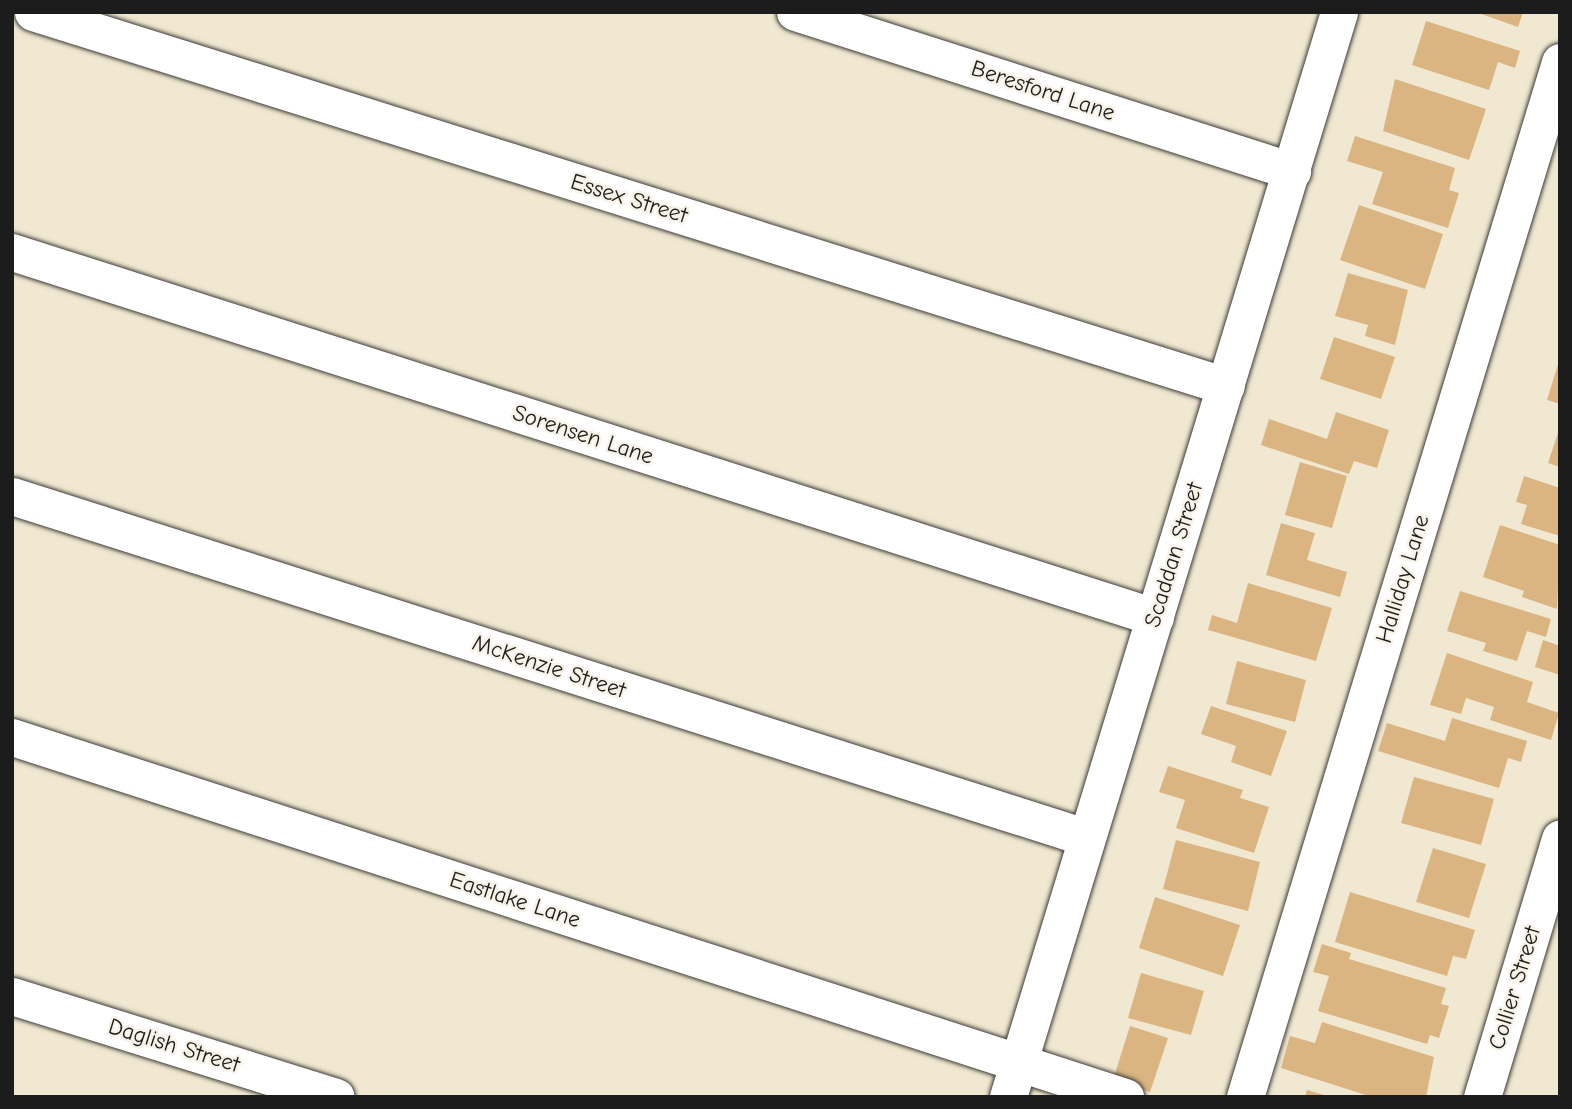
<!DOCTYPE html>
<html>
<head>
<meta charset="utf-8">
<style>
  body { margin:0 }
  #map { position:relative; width:1572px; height:1109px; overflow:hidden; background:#f1e8d1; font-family:"Comic Neue",sans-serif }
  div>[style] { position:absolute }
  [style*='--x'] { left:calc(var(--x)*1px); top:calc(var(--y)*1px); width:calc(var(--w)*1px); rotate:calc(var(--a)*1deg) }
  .building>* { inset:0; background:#dab582 }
  .roads { filter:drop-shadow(0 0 2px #3c3b37) drop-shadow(0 0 2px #3c3b37) }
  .minor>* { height:37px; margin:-18.5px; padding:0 18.5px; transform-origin:18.5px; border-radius:18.5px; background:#fff }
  span { translate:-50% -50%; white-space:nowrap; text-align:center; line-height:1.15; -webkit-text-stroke:5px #f7f3e8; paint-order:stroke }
  .street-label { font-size:23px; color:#1c1c1c }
  .frame { position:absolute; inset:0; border:14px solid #1c1c1c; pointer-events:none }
</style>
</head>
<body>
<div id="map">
  <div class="building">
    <i style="clip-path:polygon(1476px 12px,1523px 12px,1518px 27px)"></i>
    <i style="clip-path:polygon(1426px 21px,1520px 51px,1515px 68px,1498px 62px,1489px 90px,1412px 65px)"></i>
    <i style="clip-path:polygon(1395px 79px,1486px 109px,1469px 160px,1383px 131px)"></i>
    <i style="clip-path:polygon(1355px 136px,1455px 168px,1449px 190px,1459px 193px,1448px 228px,1372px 204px,1383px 172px,1347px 161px)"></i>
    <i style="clip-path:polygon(1359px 205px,1443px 234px,1425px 289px,1340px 260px)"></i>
    <i style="clip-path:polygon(1348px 273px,1408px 290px,1395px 345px,1365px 336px,1368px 325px,1335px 316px)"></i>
    <i style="clip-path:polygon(1334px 337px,1395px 357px,1381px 399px,1320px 379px)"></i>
    <i style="clip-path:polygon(1559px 361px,1560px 361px,1560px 404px,1547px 400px)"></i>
    <i style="clip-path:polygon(1336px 412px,1389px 430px,1377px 468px,1354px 461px,1349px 474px,1261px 445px,1269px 419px,1327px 439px)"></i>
    <i style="clip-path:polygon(1559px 430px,1560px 430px,1560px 467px,1548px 463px)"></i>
    <i style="clip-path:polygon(1300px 462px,1347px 476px,1332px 528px,1285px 515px)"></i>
    <i style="clip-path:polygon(1524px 476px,1560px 488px,1560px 536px,1521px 524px,1527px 505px,1516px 502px)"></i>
    <i style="clip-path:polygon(1281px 523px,1315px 533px,1307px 560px,1347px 572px,1340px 597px,1266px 575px)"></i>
    <i style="clip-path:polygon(1500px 525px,1560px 545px,1557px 609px,1522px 597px,1524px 591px,1483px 577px)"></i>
    <i style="clip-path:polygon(1248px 583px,1332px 608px,1316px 661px,1208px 630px,1212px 615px,1237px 623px)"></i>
    <i style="clip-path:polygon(1460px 591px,1551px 619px,1546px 637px,1527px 631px,1517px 661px,1483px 651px,1486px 643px,1447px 631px)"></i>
    <i style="clip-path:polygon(1543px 640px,1560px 646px,1560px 675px,1535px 667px)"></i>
    <i style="clip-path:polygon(1447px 653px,1533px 682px,1527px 702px,1559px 713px,1551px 740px,1490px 720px,1494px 707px,1466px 698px,1461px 714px,1430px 705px)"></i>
    <i style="clip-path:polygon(1237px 661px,1306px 680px,1295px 722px,1226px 704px)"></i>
    <i style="clip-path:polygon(1211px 706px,1287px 731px,1271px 776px,1231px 762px,1236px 746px,1201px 734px)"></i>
    <i style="clip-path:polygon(1452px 718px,1527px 741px,1521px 762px,1508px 758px,1499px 788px,1378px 751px,1387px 723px,1445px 741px)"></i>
    <i style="clip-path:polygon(1168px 766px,1243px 790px,1240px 798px,1269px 807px,1254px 853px,1176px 828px,1185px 800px,1159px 792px)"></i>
    <i style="clip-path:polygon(1414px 777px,1494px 799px,1481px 845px,1401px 823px)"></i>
    <i style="clip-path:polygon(1176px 840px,1260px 862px,1248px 911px,1163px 889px)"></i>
    <i style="clip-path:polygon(1433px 848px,1486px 864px,1469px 918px,1416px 902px)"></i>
    <i style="clip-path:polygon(1350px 892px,1475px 930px,1466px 959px,1453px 956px,1447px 976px,1335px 942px)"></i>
    <i style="clip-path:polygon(1155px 897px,1240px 925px,1223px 976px,1139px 948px)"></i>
    <i style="clip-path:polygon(1322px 944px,1351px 953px,1349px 959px,1446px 988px,1441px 1004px,1449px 1006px,1439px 1038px,1430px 1035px,1427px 1044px,1318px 1011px,1329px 976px,1313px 972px)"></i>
    <i style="clip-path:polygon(1141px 973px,1204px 991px,1191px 1035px,1128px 1018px)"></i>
    <i style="clip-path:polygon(1322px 1022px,1434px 1057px,1426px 1097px,1372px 1097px,1281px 1068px,1290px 1036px,1315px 1043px)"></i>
    <i style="clip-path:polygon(1130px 1026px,1168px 1038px,1150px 1092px,1113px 1080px)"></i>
    <i style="clip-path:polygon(1307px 1090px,1327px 1096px,1327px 1097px,1305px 1097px)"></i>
  </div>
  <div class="roads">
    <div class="minor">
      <i style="--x:33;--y:12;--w:1250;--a:17.41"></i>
      <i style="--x:795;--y:12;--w:522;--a:17.74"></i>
      <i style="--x:12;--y:252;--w:1200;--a:17.71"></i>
      <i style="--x:12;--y:496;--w:1126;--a:17.63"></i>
      <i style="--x:12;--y:737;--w:1170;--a:17.92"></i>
      <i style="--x:12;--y:996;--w:339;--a:17.3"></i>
      <i style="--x:1008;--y:1097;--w:1134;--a:-73.03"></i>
      <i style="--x:1245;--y:1097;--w:1082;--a:-73.07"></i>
      <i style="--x:1482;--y:1097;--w:270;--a:-73.2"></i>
    </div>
  </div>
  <div class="street-label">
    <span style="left:1043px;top:91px;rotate:18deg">Beresford Lane</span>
    <span style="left:629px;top:199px;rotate:17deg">Essex Street</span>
    <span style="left:583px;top:435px;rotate:18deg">Sorensen Lane</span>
    <span style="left:1174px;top:555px;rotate:-73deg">Scaddan Street</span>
    <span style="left:1403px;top:579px;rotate:-73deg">Halliday Lane</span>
    <span style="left:549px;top:667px;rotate:18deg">McKenzie Street</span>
    <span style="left:515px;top:900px;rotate:18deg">Eastlake Lane</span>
    <span style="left:1515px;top:988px;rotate:-73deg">Collier Street</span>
    <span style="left:174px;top:1046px;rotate:17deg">Daglish Street</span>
  </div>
  <div class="frame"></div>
</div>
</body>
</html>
